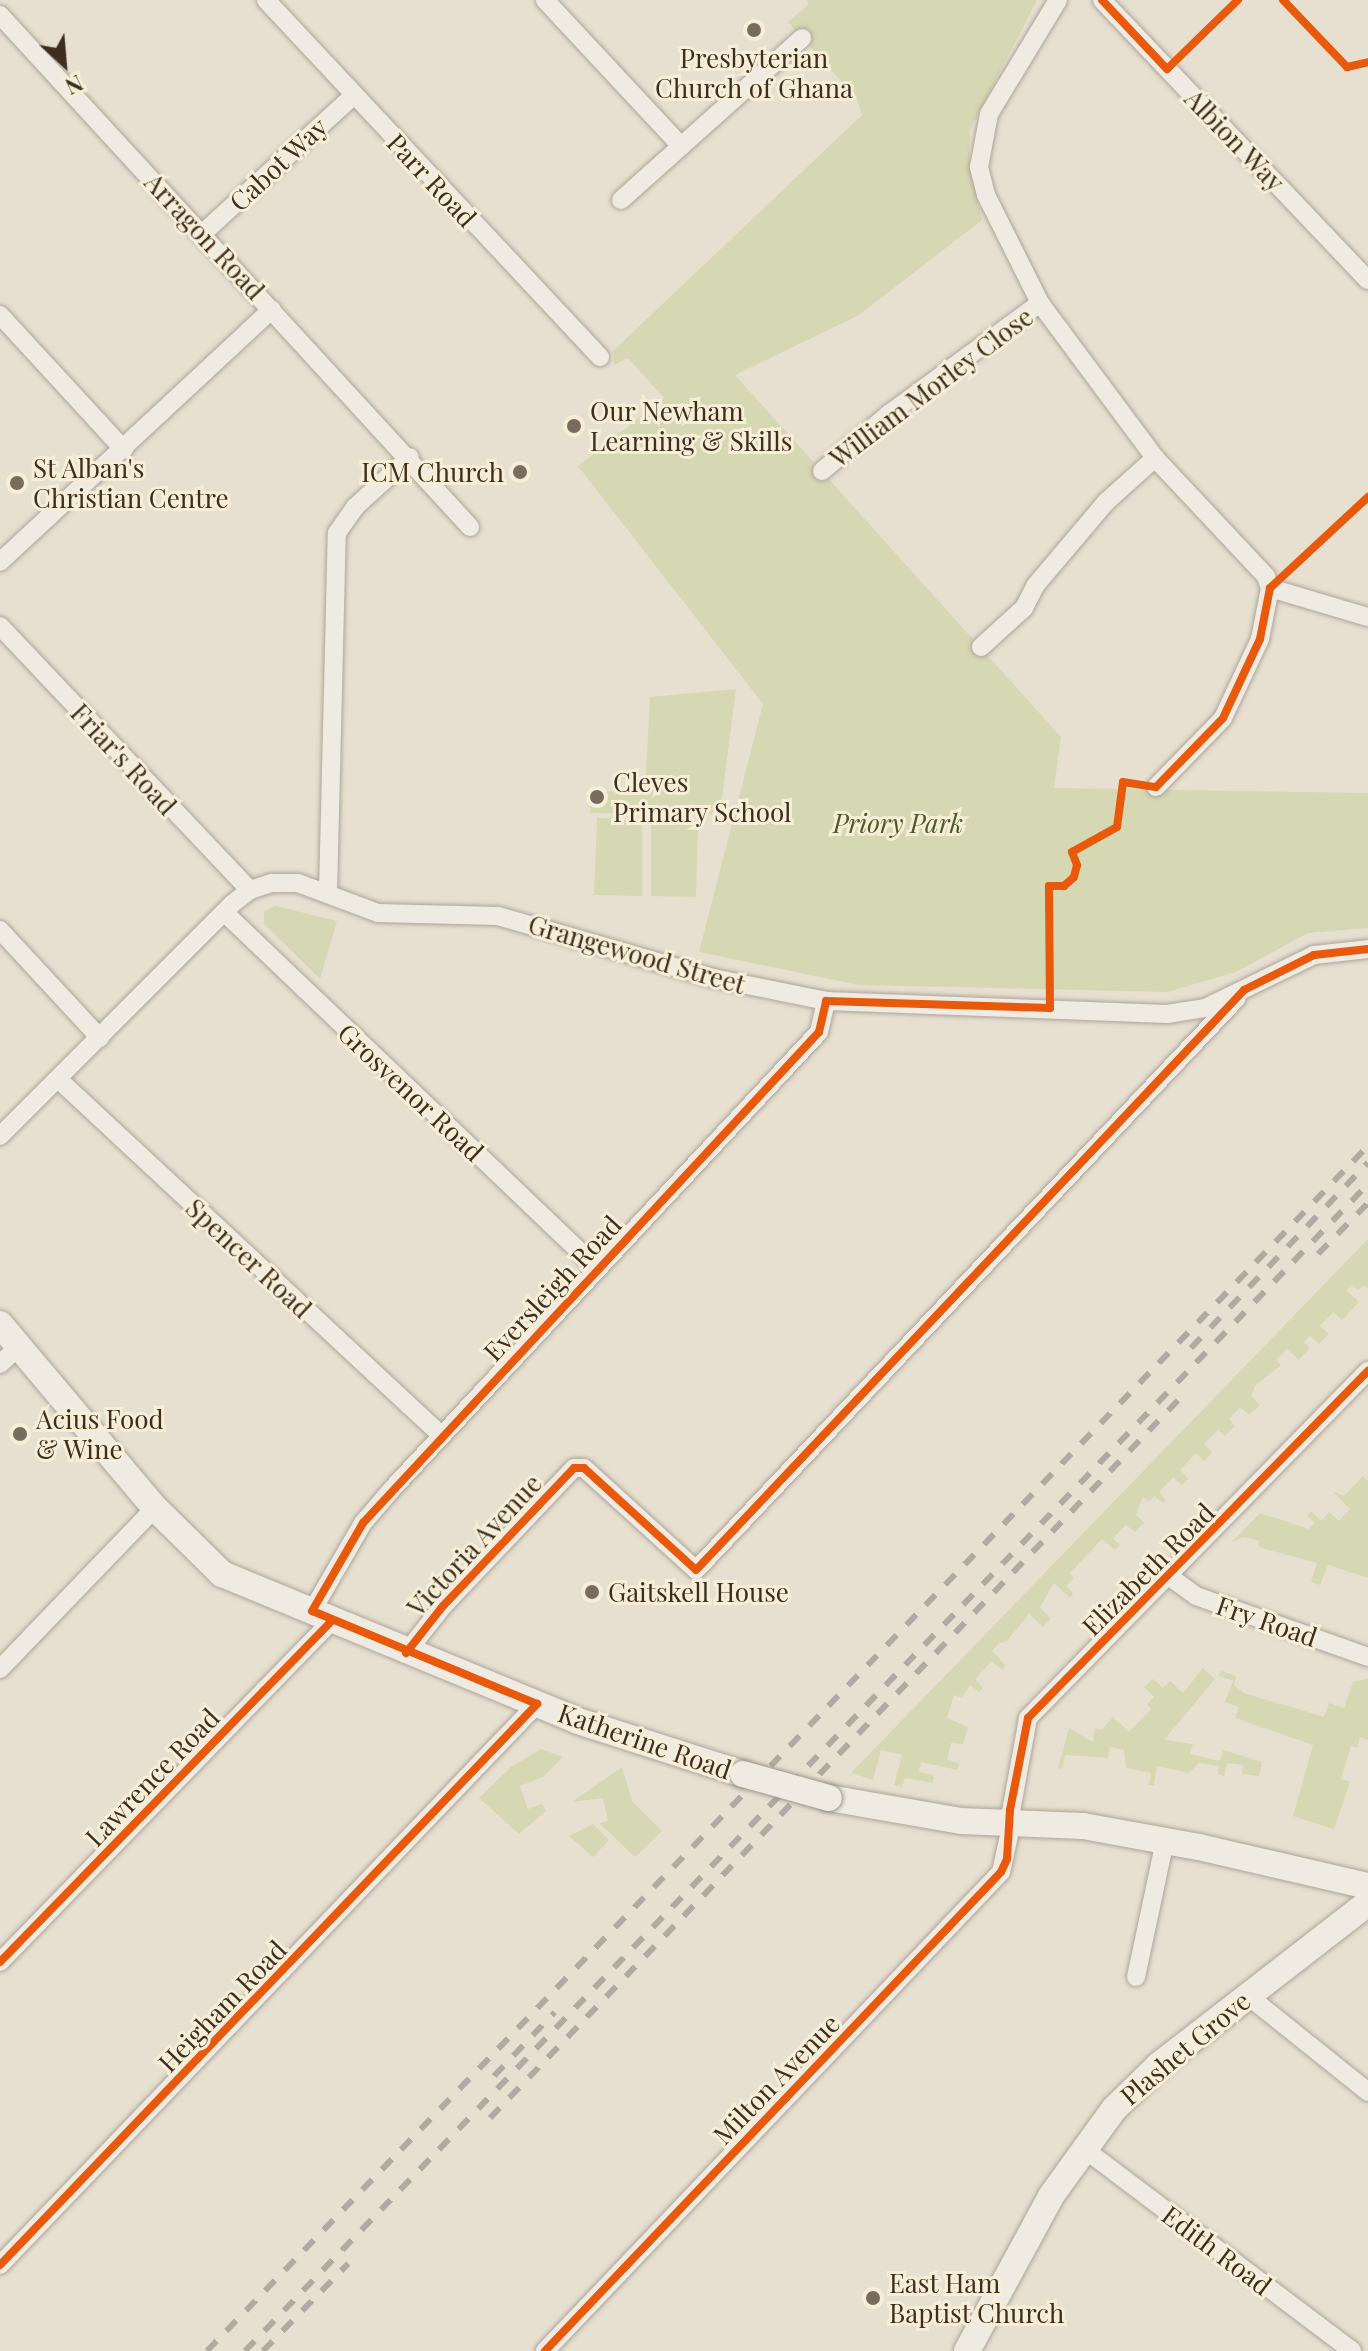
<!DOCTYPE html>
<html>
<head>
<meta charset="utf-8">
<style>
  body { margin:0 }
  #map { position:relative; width:1368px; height:2351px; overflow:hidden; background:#e7e0d1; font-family:"Playfair Display",serif }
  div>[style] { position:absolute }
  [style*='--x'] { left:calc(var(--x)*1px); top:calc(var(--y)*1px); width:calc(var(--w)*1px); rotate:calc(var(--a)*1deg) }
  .green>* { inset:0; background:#d6d7b3 }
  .roads { filter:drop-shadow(0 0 2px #ada599) drop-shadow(0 0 2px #ada599) }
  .street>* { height:18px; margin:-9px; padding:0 9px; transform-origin:9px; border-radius:9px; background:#efebe3 }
  .secondary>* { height:26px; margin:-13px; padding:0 13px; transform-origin:13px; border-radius:13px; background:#efebe3 }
  .rail>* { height:6px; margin-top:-3px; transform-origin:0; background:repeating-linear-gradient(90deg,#afaaa2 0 14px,transparent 0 28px) }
  .bridges { filter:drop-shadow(0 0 2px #9c958a) drop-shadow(0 0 2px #9c958a) }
  .secondary-bridge>* { height:26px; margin:-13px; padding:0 13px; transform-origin:13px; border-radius:13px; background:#efebe3 }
  .cycleway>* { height:8px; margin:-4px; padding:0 4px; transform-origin:4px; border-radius:4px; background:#e8590c }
  .dots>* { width:22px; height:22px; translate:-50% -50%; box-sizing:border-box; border:4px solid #f7eed8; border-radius:50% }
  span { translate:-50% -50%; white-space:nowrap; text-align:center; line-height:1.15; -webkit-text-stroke:6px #f7eed8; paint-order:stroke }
  .poi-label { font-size:26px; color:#3d2e20 }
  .left { translate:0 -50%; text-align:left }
  .right { translate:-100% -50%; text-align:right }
  .street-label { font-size:26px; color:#3d2e20 }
  .park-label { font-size:26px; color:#4d5a26; font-style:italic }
  .north { position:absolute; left:24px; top:24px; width:80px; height:80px; -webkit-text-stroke:6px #f7eed8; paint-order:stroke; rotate:154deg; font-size:22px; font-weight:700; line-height:32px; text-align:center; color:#3d2e20 }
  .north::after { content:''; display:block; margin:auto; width:28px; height:36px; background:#3d2e20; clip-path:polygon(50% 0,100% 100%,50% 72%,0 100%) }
</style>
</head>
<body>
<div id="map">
  <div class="green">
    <i style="clip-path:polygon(806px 0,1037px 0,970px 130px,969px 158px,982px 220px,859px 315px,735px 375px,1061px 737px,1054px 788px,1368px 793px,1368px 928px,1308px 933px,1236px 972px,1167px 992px,859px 985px,699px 952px,763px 704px,578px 466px,664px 398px,628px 358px,614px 365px,613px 351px,862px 115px,857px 99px,788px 22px,809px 4px)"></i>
    <i style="clip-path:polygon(736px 689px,720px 814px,590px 813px,590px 791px,645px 792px,650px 697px)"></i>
    <i style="clip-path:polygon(597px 818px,642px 819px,642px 896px,594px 895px)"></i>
    <i style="clip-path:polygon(651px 819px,698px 821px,696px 897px,651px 896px)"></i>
    <i style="clip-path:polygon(276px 906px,337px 921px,320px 979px,264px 924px,264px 911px)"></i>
    <i style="clip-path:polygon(1368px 1239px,1368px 1288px,1364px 1285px,1358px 1290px,1352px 1285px,1346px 1290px,1359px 1302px,1342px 1320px,1333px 1312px,1320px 1326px,1329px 1334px,1319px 1344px,1310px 1336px,1304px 1342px,1310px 1348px,1299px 1360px,1287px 1349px,1276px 1360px,1281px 1365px,1255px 1386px,1251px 1396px,1260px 1405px,1249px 1415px,1240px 1407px,1229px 1419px,1235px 1426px,1225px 1436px,1218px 1430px,1204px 1444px,1212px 1452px,1208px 1457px,1204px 1461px,1196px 1453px,1180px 1470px,1188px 1479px,1182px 1485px,1173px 1477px,1159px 1492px,1166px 1500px,1163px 1503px,1155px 1496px,1149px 1501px,1143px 1497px,1136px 1515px,1144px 1523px,1135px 1532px,1126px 1525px,1113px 1538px,1120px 1545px,1115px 1550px,1102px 1539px,1070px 1573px,1074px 1578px,1066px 1586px,1073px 1594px,1070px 1598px,1054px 1583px,1040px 1607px,1051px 1619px,1043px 1627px,1029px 1614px,1007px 1641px,999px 1643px,992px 1651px,1006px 1666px,1002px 1670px,992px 1661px,975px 1679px,983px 1688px,979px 1692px,970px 1685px,962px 1698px,954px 1695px,947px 1718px,968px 1727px,963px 1744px,951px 1743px,947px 1760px,959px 1763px,958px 1770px,921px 1762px,919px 1772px,934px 1775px,933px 1783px,905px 1778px,902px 1787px,894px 1785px,902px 1755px,881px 1750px,873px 1780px,851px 1773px)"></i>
    <i style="clip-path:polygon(1363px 1476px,1368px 1481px,1368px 1578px,1328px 1565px,1320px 1585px,1311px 1582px,1317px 1563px,1258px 1547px,1259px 1541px,1243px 1537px,1232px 1542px,1260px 1513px,1309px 1529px,1315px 1523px,1307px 1516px,1311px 1511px,1321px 1521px,1329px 1512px,1339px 1521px,1350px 1509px,1332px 1491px,1344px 1496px)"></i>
    <i style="clip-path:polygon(1203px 1668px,1215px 1679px,1164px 1740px,1193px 1744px,1190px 1754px,1220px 1761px,1223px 1750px,1262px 1762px,1259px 1776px,1242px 1774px,1243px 1765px,1227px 1763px,1224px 1776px,1218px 1774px,1219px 1766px,1199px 1763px,1189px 1773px,1157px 1766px,1154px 1785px,1149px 1785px,1151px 1773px,1126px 1768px,1124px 1750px,1110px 1747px,1108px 1758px,1065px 1755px,1062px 1769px,1058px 1768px,1069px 1728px,1093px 1742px,1095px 1728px,1102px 1730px,1113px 1717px,1129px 1732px,1151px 1709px,1147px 1704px,1154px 1697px,1144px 1687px,1153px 1679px,1163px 1688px,1170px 1681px,1183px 1693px)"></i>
    <i style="clip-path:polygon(1221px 1671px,1236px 1676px,1234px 1685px,1244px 1693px,1324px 1717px,1329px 1703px,1344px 1708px,1353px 1682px,1368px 1679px,1368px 1740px,1360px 1737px,1357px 1748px,1351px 1746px,1341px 1779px,1350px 1782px,1334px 1829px,1293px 1816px,1313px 1745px,1235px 1718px,1239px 1707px,1225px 1702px,1233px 1681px,1218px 1675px)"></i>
    <i style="clip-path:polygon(541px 1749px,563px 1757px,543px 1777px,520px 1786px,528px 1809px,542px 1804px,546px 1811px,519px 1834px,479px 1798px,511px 1767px)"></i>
    <i style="clip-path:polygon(622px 1767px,632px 1801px,662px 1831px,635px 1857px,599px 1823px,608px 1821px,603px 1798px,572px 1802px)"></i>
    <i style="clip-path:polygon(593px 1824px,609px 1840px,593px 1857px,569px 1836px)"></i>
  </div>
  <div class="roads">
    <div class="street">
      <i style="--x:266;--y:0;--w:489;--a:46.9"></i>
      <i style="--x:545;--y:0;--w:200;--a:47"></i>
      <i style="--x:1058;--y:0;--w:133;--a:121.2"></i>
      <i style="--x:989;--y:114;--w:54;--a:100.7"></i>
      <i style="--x:979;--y:167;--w:29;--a:76"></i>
      <i style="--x:986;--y:195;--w:121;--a:63.4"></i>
      <i style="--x:1040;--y:303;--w:193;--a:53.4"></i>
      <i style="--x:1155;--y:458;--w:162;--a:46.8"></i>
      <i style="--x:1266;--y:576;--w:13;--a:72"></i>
      <i style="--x:1270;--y:588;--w:102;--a:16.5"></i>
      <i style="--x:1102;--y:0;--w:386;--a:46.5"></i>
      <i style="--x:0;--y:15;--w:695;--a:47.45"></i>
      <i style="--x:621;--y:200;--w:243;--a:-41.8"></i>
      <i style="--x:203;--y:233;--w:203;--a:-42.4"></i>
      <i style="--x:0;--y:315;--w:183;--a:47.4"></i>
      <i style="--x:822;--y:471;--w:88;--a:-40.4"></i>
      <i style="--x:889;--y:414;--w:187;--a:-36.3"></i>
      <i style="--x:0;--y:562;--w:371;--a:-42.9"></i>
      <i style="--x:0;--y:626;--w:364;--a:46.6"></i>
      <i style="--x:981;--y:647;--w:58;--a:-42.2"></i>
      <i style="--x:1024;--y:608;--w:25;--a:-63"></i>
      <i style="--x:1035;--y:586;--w:110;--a:-49.8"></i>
      <i style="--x:1106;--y:502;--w:66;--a:-41.9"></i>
      <i style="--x:1156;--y:787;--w:96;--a:-45.8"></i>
      <i style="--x:1223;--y:718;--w:87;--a:-64.9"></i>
      <i style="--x:1260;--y:639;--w:52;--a:-78.9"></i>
      <i style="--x:328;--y:893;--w:360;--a:-88.6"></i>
      <i style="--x:337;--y:533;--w:32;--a:-55"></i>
      <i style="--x:355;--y:507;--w:74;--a:-42.3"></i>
      <i style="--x:226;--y:914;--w:513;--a:43.66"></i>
      <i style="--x:0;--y:930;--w:147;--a:47.2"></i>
      <i style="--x:58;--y:1079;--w:524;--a:42.91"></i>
      <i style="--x:0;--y:1136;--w:328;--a:-45"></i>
      <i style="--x:232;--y:904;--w:23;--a:-38"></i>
      <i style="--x:250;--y:890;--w:23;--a:-18"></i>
      <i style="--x:272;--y:883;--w:26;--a:0"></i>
      <i style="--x:298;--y:883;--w:85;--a:20.6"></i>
      <i style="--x:378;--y:913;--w:120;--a:1.4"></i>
      <i style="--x:498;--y:916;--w:224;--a:16.1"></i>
      <i style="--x:713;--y:978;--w:115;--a:11.5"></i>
      <i style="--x:826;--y:1001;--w:341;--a:2.2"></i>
      <i style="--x:1167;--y:1014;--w:38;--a:-9"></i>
      <i style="--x:1205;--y:1008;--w:121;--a:-25.9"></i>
      <i style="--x:1314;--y:955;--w:54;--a:-6.3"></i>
      <i style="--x:0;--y:1364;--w:25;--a:-43"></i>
      <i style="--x:1170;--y:1577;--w:32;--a:36"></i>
      <i style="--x:1196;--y:1596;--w:182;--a:19.5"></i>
      <i style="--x:312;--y:1611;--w:102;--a:-59.9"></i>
      <i style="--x:363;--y:1523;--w:45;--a:-49.5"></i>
      <i style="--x:392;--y:1489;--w:625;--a:-46.94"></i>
      <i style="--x:819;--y:1032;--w:32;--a:-77"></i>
      <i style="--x:406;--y:1653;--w:60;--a:-51.8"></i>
      <i style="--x:443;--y:1606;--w:190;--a:-46.5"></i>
      <i style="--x:574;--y:1468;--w:10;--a:0"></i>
      <i style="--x:584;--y:1468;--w:151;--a:42.3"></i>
      <i style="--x:696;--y:1570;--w:787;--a:-46.6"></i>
      <i style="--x:0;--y:1669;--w:223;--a:-46.1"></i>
      <i style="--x:1009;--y:1822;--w:106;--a:-79.6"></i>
      <i style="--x:1028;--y:1718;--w:486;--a:-45.6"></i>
      <i style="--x:0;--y:1962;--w:477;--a:-45.8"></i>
      <i style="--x:1136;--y:1977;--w:139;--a:-78"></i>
      <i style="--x:1247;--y:1995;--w:155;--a:38.7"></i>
      <i style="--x:1083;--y:2148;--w:337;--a:37"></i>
      <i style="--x:0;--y:2265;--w:777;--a:-46.25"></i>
      <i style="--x:545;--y:2351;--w:661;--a:-46.41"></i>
      <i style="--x:1001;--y:1872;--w:51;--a:-77.6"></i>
    </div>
    <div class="secondary">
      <i style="--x:0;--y:1324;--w:241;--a:49.9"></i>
      <i style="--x:155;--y:1508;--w:94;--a:44.6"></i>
      <i style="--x:222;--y:1574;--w:385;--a:22.4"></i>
      <i style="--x:578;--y:1721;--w:173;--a:17.8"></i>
      <i style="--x:829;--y:1798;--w:134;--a:9.9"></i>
      <i style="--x:961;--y:1821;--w:122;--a:2.3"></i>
      <i style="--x:1083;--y:1826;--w:118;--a:10.3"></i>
      <i style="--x:1199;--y:1847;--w:173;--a:13"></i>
      <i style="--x:967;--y:2351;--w:176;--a:-61.5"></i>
      <i style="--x:1051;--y:2196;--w:107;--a:-54.1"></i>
      <i style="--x:1114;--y:2109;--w:63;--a:-44.4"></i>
      <i style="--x:1159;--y:2065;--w:264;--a:-37.8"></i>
    </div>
  </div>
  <div class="rail">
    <i style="--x:1318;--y:1254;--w:71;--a:-45.6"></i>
    <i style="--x:1191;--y:1348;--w:256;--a:-46.3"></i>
    <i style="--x:494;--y:2076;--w:88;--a:-46.4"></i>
    <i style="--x:490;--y:2118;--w:1004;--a:-46.21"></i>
    <i style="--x:207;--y:2351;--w:1673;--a:-46.07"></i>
    <i style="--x:245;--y:2351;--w:1620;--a:-46.1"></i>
    <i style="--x:263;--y:2351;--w:122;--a:-45.7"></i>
  </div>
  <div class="bridges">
    <div class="secondary-bridge">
      <i style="--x:743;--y:1774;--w:89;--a:15.6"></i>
    </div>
  </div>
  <div class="cycleway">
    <i style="--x:1102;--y:0;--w:95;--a:46.7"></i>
    <i style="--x:1167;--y:69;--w:99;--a:-44.2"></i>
    <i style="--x:1283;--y:0;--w:93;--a:46.3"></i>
    <i style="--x:1347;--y:67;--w:22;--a:-13"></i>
    <i style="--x:406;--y:1653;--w:60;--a:-51.8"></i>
    <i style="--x:443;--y:1606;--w:190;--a:-46.5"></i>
    <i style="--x:574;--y:1468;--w:10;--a:0"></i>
    <i style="--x:584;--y:1468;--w:151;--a:42.3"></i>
    <i style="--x:696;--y:1570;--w:798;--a:-46.62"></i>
    <i style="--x:1244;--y:990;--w:78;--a:-26.6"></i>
    <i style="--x:1314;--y:955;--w:54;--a:-6.3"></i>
    <i style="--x:0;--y:1962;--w:477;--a:-45.8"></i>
    <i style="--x:0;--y:2265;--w:777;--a:-46.25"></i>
    <i style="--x:537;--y:1704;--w:243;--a:-157.5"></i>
    <i style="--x:312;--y:1611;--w:102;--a:-59.9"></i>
    <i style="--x:363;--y:1523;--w:670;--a:-47.12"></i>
    <i style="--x:819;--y:1032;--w:32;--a:-77"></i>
    <i style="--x:826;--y:1001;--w:224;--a:1.8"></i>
    <i style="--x:1050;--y:1008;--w:122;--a:-90.5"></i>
    <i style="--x:1049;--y:886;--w:15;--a:0"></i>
    <i style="--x:1064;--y:886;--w:13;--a:-42"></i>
    <i style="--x:1074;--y:877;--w:12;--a:-76"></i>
    <i style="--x:1077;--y:865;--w:14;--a:-111"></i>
    <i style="--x:1072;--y:852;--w:51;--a:-29.1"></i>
    <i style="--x:1117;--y:827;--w:45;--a:-82.4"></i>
    <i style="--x:1123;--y:782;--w:33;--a:9"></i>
    <i style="--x:1156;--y:787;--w:96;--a:-45.8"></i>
    <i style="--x:1223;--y:718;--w:87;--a:-64.9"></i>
    <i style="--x:1260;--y:639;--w:52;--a:-78.9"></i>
    <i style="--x:1270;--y:588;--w:134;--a:-42.9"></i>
    <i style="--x:545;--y:2351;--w:661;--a:-46.41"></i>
    <i style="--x:1001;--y:1872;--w:14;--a:-65"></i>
    <i style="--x:1007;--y:1859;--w:49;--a:-86.5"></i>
    <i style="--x:1010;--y:1810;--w:94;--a:-78.9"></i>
    <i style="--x:1028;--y:1718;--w:486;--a:-45.6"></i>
  </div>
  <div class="dots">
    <i style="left:754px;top:30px;background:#786c5e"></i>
    <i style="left:574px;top:426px;background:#786c5e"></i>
    <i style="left:520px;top:472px;background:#786c5e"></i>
    <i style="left:17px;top:483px;background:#786c5e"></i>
    <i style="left:597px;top:797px;background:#786c5e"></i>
    <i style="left:20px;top:1434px;background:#786c5e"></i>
    <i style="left:592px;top:1592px;background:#786c5e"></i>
    <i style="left:873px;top:2298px;background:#786c5e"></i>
  </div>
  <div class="poi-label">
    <span style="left:754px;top:73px">Presbyterian<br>Church of Ghana</span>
    <span class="left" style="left:590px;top:426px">Our Newham<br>Learning &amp; Skills</span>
    <span class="left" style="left:33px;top:483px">St Alban's<br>Christian Centre</span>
    <span class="right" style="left:504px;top:472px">ICM Church</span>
    <span class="left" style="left:613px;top:797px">Cleves<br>Primary School</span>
    <span class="left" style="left:36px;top:1434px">Acius Food<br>&amp; Wine</span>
    <span class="left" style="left:608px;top:1592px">Gaitskell House</span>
    <span class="left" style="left:889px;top:2298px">East Ham<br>Baptist Church</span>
  </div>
  <div class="street-label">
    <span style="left:1235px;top:140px;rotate:46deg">Albion Way</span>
    <span style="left:278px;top:164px;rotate:-43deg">Cabot Way</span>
    <span style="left:432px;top:180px;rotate:47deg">Parr Road</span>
    <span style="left:205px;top:236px;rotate:47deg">Arragon Road</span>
    <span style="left:931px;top:387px;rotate:-37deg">William Morley Close</span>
    <span style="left:124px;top:759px;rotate:47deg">Friar's Road</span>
    <span style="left:637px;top:954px;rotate:16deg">Grangewood Street</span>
    <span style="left:411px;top:1092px;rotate:43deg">Grosvenor Road</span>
    <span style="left:249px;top:1258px;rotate:43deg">Spencer Road</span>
    <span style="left:552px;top:1288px;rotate:-47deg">Eversleigh Road</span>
    <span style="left:474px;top:1545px;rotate:-47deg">Victoria Avenue</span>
    <span style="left:1148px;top:1569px;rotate:-45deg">Elizabeth Road</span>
    <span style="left:1267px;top:1621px;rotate:19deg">Fry Road</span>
    <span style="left:645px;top:1741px;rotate:19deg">Katherine Road</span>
    <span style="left:152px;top:1777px;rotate:-46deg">Lawrence Road</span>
    <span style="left:222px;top:2006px;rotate:-46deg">Heigham Road</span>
    <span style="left:1185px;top:2048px;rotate:-40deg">Plashet Grove</span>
    <span style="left:776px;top:2079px;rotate:-46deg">Milton Avenue</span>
    <span style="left:1217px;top:2250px;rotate:37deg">Edith Road</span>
  </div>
  <div class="park-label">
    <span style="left:898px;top:823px">Priory Park</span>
  </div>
  <div class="north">N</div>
</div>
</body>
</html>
